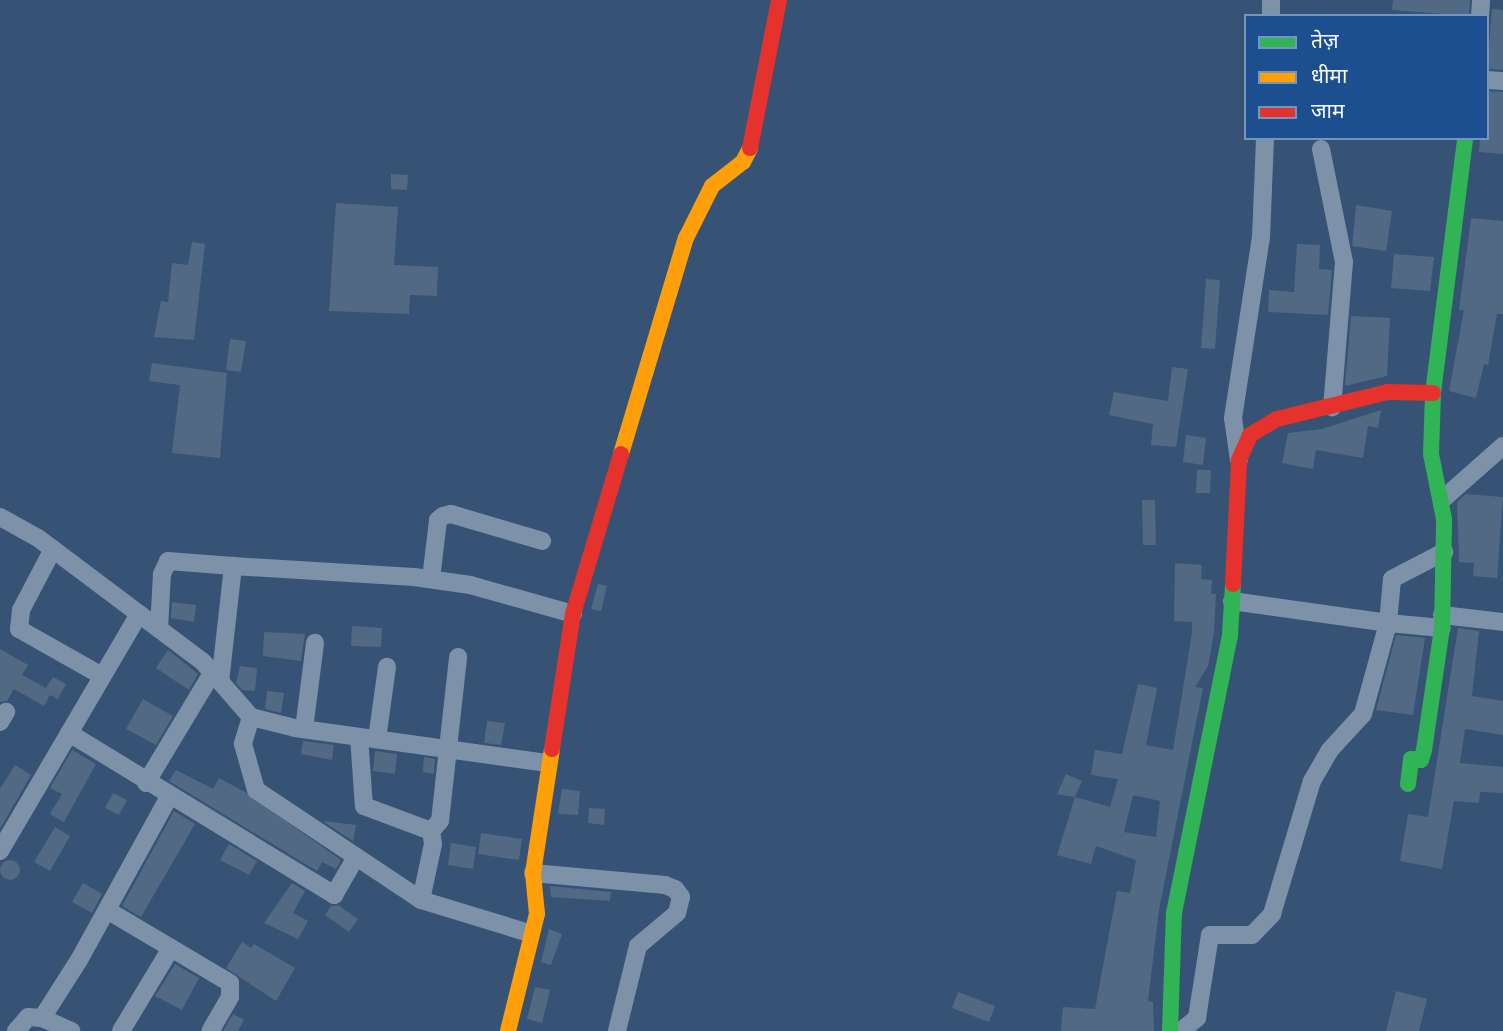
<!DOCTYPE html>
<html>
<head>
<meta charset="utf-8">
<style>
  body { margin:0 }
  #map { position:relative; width:1503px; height:1031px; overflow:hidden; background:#365274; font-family:Raleway,"Noto Sans Devanagari",sans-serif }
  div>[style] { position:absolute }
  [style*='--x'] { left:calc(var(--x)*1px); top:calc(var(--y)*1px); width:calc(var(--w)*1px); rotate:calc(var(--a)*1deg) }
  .building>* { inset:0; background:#526984 }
  .round { border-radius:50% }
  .street>* { height:18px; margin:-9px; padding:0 9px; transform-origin:9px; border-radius:9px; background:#7d92a8 }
  .fast>* { height:16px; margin:-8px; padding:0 8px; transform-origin:8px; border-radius:8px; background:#30b455 }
  .slow>* { height:16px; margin:-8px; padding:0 8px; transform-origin:8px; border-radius:8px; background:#ff9f0a }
  .jam>* { height:16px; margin:-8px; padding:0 8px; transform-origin:8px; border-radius:8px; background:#e5322d }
  span { translate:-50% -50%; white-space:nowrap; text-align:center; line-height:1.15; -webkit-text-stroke:5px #1b4f8f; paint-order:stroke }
  .legend { position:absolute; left:1244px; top:14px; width:245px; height:126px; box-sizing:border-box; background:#1b4f8f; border:2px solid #7695bc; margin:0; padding:9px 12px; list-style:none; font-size:21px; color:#fff }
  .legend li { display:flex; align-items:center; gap:14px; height:35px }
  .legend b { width:35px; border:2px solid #7695bc }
</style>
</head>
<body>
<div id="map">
  <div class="building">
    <i style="clip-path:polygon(1393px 0,1470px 0,1469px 16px,1392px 10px)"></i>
    <i style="clip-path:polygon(1492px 9px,1503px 10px,1503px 70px,1487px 69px)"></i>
    <i style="clip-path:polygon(1487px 91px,1503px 92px,1503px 154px,1479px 152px,1480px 138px,1487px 138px)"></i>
    <i style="clip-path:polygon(391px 174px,408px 175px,407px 190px,391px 189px)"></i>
    <i style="clip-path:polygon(336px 203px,398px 207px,394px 265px,438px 267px,437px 296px,410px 295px,409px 314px,329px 311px)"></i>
    <i style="clip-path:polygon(1356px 205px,1392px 211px,1386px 251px,1352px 246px)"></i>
    <i style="clip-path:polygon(1471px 218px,1503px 221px,1503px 314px,1497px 314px,1488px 365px,1484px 364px,1476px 398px,1449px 391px,1464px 310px,1459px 310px)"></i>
    <i style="clip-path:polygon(192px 242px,205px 244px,194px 340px,154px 337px,161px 301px,168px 302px,172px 263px,188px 265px)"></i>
    <i style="clip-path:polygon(1297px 244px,1320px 245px,1319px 269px,1332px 270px,1328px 315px,1268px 312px,1269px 290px,1294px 292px)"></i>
    <i style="clip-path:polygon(1394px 254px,1434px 257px,1430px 291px,1391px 288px)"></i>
    <i style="clip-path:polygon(1206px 279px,1220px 280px,1215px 349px,1201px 348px)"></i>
    <i style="clip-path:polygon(1351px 316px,1390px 318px,1387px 376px,1345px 386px)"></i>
    <i style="clip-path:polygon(230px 339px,246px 341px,241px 372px,226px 370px)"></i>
    <i style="clip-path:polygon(152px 363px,227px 373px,220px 458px,172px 453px,180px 385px,149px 381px)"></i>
    <i style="clip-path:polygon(1172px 367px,1188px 369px,1176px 447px,1151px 445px,1153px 424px,1109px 415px,1114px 392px,1168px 401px)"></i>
    <i style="clip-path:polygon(1381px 410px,1378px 428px,1368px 426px,1363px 458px,1316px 450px,1313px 469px,1282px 463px,1288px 433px,1322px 429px)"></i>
    <i style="clip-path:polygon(1186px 435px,1206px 438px,1203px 465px,1183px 462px)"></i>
    <i style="clip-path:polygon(1197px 470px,1211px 470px,1210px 493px,1196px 493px)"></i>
    <i style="clip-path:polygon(1466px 494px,1503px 497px,1497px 578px,1473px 576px,1474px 563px,1459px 562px,1457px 502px)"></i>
    <i style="clip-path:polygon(1142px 500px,1155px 500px,1156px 545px,1143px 545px)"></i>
    <i style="clip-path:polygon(evenodd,1175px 563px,1202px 565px,1201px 579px,1212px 580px,1211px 594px,1216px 594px,1214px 633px,1208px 666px,1195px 687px,1203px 688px,1159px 910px,1148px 1001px,1153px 1002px,1154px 1031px,1061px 1031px,1063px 1007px,1095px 1009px,1117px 891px,1130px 893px,1136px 860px,1096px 846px,1091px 864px,1057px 855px,1075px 797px,1110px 807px,1118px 779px,1091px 775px,1095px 750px,1122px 754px,1138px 684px,1157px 688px,1146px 745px,1173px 750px,1192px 633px,1192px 622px,1174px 621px,1175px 563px,1133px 795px,1160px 801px,1156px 837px,1124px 832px,1133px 795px)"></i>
    <i style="clip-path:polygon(598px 584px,607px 586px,601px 611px,591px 609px)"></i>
    <i style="clip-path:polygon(172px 602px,196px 605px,194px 622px,171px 618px)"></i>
    <i style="clip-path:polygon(352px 626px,382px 628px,381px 647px,351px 646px)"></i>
    <i style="clip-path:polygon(1458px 628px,1479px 631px,1472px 696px,1503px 701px,1503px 735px,1465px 729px,1460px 763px,1503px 767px,1503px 793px,1480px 792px,1479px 803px,1454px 801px,1442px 869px,1400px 861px,1408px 814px,1428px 817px)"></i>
    <i style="clip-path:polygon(264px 632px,305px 634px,301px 661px,263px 656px)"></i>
    <i style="clip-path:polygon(1396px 635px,1425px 638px,1413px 715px,1376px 710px)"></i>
    <i style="clip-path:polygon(0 649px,28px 665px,22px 675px,46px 688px,53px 677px,66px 684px,58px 699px,50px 695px,44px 706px,14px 689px,7px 701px,0 702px)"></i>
    <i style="clip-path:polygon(168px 650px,198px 674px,189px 690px,156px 668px)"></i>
    <i style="clip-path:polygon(240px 666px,257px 668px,255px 691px,242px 690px,236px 683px)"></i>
    <i style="clip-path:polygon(267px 691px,284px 693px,281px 713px,265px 709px)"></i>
    <i style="clip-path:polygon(143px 699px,173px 716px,156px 745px,126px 729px)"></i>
    <i style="clip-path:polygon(487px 721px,505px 723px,501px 745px,484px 743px)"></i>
    <i style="clip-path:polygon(303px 741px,334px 745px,332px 760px,301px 754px)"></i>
    <i style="clip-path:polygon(72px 750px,96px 764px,64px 822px,50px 814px,62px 794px,50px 788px)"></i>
    <i style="clip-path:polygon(375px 751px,397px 754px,395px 774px,373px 771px)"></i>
    <i style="clip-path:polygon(424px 757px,435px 759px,434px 774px,423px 772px)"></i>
    <i style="clip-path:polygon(15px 765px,31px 775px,0 829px,0 789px)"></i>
    <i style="clip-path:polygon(176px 770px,213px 789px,219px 778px,245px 792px,341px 860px,336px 869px,322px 862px,317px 871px,169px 781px)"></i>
    <i style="clip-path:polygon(1066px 774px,1082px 781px,1075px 797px,1057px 794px)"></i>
    <i style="clip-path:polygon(562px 789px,580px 791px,578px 815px,558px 814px)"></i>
    <i style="clip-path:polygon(113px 793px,127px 800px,119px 815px,105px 808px)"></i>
    <i style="clip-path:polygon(589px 808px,605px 809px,604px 825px,588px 823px)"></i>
    <i style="clip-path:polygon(174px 811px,195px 824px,141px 917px,122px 906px)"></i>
    <i style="clip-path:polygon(324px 821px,356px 825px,353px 841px,324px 822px)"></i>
    <i style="clip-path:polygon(55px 827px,70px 836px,50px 871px,34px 862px)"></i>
    <i style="clip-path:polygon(481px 833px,522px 839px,519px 860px,478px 854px)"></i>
    <i style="clip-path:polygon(451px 843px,476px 847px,473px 869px,448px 865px)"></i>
    <i style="clip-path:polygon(229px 844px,257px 861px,249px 875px,220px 860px)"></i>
    <i class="round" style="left:0;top:860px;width:20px;height:20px"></i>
    <i style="clip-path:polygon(83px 883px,102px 894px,92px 913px,72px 902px)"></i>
    <i style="clip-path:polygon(292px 883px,305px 891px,293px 913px,308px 921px,298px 939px,264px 923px)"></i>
    <i style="clip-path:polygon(550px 886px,611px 892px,610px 901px,551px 897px)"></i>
    <i style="clip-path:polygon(338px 905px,358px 919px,349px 932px,325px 915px,331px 906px)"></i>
    <i style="clip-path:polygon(549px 929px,562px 934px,551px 965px,541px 962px)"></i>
    <i style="clip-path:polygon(242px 942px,251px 948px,254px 944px,295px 968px,276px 1001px,226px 968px)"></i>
    <i style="clip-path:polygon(175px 964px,199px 978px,182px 1010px,155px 996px)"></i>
    <i style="clip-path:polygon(535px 987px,550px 990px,542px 1023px,527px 1019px)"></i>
    <i style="clip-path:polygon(1396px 991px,1427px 999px,1419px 1031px,1386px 1031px)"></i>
    <i style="clip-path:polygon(958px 992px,995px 1006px,989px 1022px,952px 1008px)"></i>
    <i style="clip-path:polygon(233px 1014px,244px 1020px,238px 1031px,223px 1031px)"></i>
  </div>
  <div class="street">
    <i style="--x:1271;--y:16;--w:16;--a:-90"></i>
    <i style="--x:1480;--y:16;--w:16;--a:-86"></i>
    <i style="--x:1487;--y:80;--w:16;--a:4"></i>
    <i style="--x:1321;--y:149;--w:115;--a:78.5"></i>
    <i style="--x:1344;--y:262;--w:146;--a:94.7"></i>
    <i style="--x:1239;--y:460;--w:42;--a:-98.1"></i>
    <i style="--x:1233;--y:418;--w:182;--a:-81.2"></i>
    <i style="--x:1261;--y:238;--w:100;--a:-87.7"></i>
    <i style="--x:1443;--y:499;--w:80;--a:-41.5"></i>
    <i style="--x:0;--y:517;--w:43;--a:28.9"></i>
    <i style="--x:38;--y:538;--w:206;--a:36.9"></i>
    <i style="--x:203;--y:662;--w:73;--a:48.9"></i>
    <i style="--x:251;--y:717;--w:45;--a:14"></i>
    <i style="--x:295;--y:728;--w:254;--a:7.9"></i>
    <i style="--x:53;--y:549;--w:69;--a:117.7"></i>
    <i style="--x:21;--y:610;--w:19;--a:96"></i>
    <i style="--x:19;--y:629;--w:95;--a:29.5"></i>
    <i style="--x:431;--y:579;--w:59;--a:-83.2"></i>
    <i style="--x:438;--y:520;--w:6;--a:-39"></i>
    <i style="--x:443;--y:516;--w:8;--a:-14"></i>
    <i style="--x:451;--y:514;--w:95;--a:16.5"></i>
    <i style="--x:1232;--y:601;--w:158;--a:8"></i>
    <i style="--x:1388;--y:623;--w:44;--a:-84.8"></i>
    <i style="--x:1392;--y:579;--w:59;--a:-27.4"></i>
    <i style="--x:1442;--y:615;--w:61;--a:6.5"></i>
    <i style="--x:159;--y:629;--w:55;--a:-86.9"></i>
    <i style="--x:162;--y:574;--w:14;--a:-65"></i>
    <i style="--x:168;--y:561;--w:65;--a:4.4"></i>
    <i style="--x:220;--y:682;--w:117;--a:-83.6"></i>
    <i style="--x:233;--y:566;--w:181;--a:3.5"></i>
    <i style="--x:414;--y:577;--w:57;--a:8.1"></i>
    <i style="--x:470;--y:585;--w:107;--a:15.7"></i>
    <i style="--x:251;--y:717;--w:28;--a:107"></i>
    <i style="--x:243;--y:744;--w:48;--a:74.2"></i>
    <i style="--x:256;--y:790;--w:198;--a:33.7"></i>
    <i style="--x:421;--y:900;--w:113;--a:17"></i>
    <i style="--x:0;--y:722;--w:12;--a:-59"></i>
    <i style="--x:304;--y:729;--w:87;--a:-82.7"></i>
    <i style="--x:69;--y:733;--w:311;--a:31.4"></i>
    <i style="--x:334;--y:895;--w:44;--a:-59.9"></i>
    <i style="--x:359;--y:737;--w:69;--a:85.9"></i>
    <i style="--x:364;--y:806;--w:72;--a:20.5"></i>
    <i style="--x:431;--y:831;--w:13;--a:81"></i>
    <i style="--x:433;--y:844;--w:57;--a:102.1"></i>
    <i style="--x:377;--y:739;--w:73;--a:-82.1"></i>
    <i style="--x:146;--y:783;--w:128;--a:-59"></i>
    <i style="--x:431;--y:831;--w:13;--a:-48"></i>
    <i style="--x:440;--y:821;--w:165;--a:-83.7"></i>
    <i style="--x:0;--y:851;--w:275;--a:-59.6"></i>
    <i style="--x:533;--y:873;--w:133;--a:5.2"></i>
    <i style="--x:665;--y:885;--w:11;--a:22"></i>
    <i style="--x:675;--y:889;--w:10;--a:53"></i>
    <i style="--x:681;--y:897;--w:16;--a:104"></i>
    <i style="--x:677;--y:913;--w:51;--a:139.8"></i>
    <i style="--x:638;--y:946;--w:88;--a:103.9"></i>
    <i style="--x:107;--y:910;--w:143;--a:30.7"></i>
    <i style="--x:230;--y:983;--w:14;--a:90"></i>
    <i style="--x:230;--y:997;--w:39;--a:120"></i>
    <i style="--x:42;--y:1018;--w:32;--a:24"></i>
    <i style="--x:16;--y:1031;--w:18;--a:-49"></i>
    <i style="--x:28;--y:1017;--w:14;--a:4"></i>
    <i style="--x:42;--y:1018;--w:69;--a:-57.5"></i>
    <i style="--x:79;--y:960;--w:186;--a:-61.1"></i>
    <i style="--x:121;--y:1031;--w:97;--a:-58.9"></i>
    <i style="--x:1181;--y:1031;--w:21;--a:-39"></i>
    <i style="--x:1197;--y:1018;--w:84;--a:-81.1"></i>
    <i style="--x:1210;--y:935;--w:42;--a:0"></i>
    <i style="--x:1252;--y:935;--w:29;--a:-46"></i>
    <i style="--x:1272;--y:914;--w:139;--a:-73.3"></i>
    <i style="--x:1312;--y:781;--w:34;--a:-60"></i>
    <i style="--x:1329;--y:751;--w:50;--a:-47.4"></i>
    <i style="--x:1363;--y:714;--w:94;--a:-74.6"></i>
    <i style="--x:1388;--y:623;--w:54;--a:5.3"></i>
  </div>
  <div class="fast">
    <i style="--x:1408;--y:784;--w:25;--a:-83"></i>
    <i style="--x:1411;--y:759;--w:10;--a:6"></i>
    <i style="--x:1421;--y:760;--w:10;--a:-73"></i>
    <i style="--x:1424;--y:750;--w:123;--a:-81.6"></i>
    <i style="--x:1442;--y:628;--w:109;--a:-88.9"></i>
    <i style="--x:1444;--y:519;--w:66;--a:-101.3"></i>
    <i style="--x:1431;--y:454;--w:61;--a:-88.1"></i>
    <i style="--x:1433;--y:393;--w:257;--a:-82.8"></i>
    <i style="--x:1170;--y:1031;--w:118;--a:-88.1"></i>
    <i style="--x:1174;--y:913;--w:284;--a:-78.6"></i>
    <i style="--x:1230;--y:635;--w:51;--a:-86.6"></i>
  </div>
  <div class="slow">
    <i style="--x:621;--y:454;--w:226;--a:-73.3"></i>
    <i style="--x:686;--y:238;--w:58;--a:-63.4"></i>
    <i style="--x:712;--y:186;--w:39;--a:-38"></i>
    <i style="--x:743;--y:162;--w:16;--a:-63"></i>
    <i style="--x:508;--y:1031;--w:121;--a:-76.1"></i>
    <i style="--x:537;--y:914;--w:41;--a:-95.6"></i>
    <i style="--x:533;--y:873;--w:125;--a:-81.3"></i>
  </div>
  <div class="jam">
    <i style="--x:750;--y:148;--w:151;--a:-78.9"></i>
    <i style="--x:1233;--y:584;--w:124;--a:-87.2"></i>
    <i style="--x:1239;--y:460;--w:27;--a:-66"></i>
    <i style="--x:1250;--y:435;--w:31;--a:-31"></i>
    <i style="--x:1277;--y:419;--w:114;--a:-13.7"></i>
    <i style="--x:1388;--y:392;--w:45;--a:1.3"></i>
    <i style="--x:552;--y:749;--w:137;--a:-81.2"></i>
    <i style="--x:573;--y:614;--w:167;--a:-73.3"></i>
  </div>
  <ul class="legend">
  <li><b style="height:9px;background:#30b455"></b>तेज़</li>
  <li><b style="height:9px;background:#ff9f0a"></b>धीमा</li>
  <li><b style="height:9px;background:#e5322d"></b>जाम</li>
  </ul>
</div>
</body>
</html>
